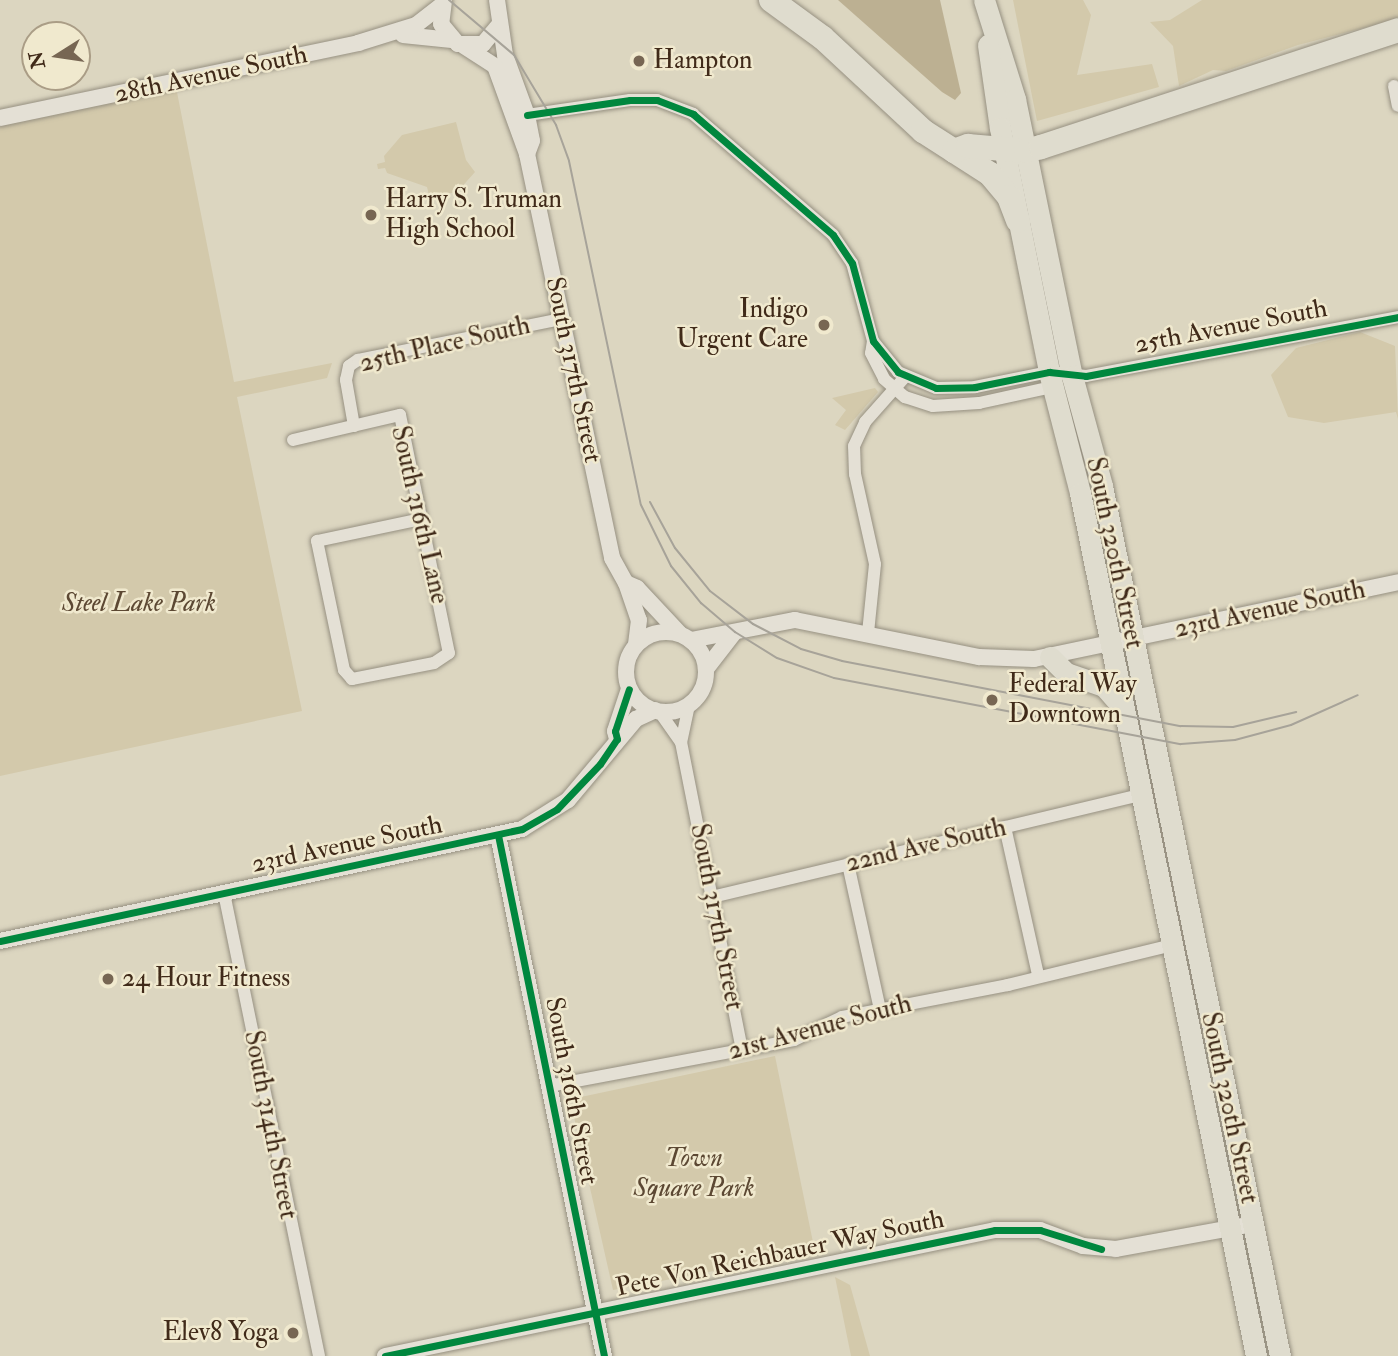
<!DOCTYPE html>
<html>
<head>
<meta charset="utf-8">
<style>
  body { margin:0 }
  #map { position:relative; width:1398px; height:1356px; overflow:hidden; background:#dcd6c0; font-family:"IM FELL Double Pica",serif }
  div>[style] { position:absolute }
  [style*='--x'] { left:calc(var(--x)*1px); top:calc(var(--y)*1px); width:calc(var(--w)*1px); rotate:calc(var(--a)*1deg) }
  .green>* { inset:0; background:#d3c9ab }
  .water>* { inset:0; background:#bcb092 }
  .roads { filter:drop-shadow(0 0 2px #969081) drop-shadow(0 0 2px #969081) }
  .minor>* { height:12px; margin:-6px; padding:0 6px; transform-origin:6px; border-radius:6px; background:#e4e0d5 }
  .tertiary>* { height:16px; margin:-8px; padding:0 8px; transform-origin:8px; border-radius:8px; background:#e4e0d5 }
  .tertiary>.ring { margin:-8px; padding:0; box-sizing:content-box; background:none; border:16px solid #e4e0d5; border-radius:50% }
  .primary>* { height:21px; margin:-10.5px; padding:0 10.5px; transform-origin:10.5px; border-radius:10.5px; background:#dfdcce }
  .motorway>* { height:24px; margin:-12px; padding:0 12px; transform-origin:12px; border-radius:12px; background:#dfdcce }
  .tram>* { height:2px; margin:-1px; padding:0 1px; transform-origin:1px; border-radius:1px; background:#a7a399 }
  .cycleway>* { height:7px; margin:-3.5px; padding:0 3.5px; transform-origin:3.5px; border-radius:3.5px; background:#00873e }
  .dots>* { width:19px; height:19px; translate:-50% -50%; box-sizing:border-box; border:4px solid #f0e9ce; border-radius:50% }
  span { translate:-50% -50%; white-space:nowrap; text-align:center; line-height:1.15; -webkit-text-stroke:5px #f0e9ce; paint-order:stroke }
  .poi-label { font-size:26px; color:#402a19 }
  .left { translate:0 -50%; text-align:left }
  .right { translate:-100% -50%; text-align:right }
  .street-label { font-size:26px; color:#402a19 }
  .park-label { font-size:26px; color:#5c4833; font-style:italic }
  .north { position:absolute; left:21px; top:21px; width:70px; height:70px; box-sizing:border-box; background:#f0e9ce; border:2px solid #aa9d86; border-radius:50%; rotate:258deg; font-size:19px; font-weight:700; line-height:28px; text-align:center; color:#402a19 }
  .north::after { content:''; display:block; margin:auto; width:24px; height:32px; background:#776653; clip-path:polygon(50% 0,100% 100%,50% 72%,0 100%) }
</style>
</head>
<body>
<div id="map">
  <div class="green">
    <i style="clip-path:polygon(1013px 0,1083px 0,1091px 15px,1077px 75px,1152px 64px,1159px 87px,1037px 121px)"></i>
    <i style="clip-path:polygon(1202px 0,1398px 0,1398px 19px,1298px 45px,1226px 71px,1213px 70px,1179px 86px,1173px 46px,1150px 22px,1170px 20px)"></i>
    <i style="clip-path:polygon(175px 82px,234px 382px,332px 363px,327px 378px,237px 397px,302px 711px,0 776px,0 118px)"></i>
    <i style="clip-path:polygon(456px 122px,466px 160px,475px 172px,458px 191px,430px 199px,427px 187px,387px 173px,385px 168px,378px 169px,377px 164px,385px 162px,384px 156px,402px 135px)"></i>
    <i style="clip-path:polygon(1360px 332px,1395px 346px,1398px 419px,1396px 412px,1324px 423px,1288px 417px,1271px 375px,1296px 348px)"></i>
    <i style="clip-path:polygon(875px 388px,878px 392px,845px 430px,835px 425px,846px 410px,832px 398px)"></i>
    <i style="clip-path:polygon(775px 1056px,815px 1252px,613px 1290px,572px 1108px,576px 1098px)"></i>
    <i style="clip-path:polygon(835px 1277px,850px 1285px,870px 1356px,851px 1356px)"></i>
  </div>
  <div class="water">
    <i style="clip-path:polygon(838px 0,940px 0,961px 93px,955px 100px,942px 92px)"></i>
  </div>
  <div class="roads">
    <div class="minor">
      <i style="--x:1394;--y:86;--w:20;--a:79"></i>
      <i style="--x:527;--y:115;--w:104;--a:-8.3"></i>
      <i style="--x:630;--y:100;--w:27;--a:0"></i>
      <i style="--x:657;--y:100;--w:39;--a:21"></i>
      <i style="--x:693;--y:114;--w:185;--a:40.8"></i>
      <i style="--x:833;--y:235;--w:34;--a:56"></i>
      <i style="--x:852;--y:263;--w:81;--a:74.9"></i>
      <i style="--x:873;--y:341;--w:40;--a:51"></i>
      <i style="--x:898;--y:372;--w:41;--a:22.8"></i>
      <i style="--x:936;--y:388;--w:39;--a:-1"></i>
      <i style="--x:975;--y:387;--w:76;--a:-11.5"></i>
      <i style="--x:1049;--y:372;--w:37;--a:6"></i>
      <i style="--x:1086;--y:376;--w:318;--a:-10.7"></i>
      <i style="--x:873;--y:341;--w:12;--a:99"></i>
      <i style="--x:871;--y:353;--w:29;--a:63"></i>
      <i style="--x:884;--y:379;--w:28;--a:41"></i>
      <i style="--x:905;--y:397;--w:29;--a:18"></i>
      <i style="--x:933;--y:406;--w:46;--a:-3.7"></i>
      <i style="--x:979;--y:403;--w:80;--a:-12.3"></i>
      <i style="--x:354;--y:426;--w:47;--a:-99.9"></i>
      <i style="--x:346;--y:380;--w:14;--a:-78"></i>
      <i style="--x:349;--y:366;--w:11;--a:-34"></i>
      <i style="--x:358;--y:360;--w:207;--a:-11.4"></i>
      <i style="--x:293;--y:440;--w:110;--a:-13.2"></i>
      <i style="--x:400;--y:415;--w:243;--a:78.4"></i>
      <i style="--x:449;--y:653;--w:18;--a:146"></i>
      <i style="--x:434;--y:663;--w:84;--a:169"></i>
      <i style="--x:352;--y:679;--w:12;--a:-132"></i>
      <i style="--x:344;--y:670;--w:132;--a:-101.8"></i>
      <i style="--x:317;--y:541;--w:106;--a:-11.9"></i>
      <i style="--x:868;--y:633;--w:69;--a:-84.2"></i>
      <i style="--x:875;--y:564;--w:92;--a:-102.5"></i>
      <i style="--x:855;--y:474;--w:28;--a:-92"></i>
      <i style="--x:854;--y:446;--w:26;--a:-65"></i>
      <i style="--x:865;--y:422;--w:60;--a:-48.4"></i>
      <i style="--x:689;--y:705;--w:38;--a:102"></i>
      <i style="--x:681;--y:742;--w:314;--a:78.8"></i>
      <i style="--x:659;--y:711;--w:38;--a:55"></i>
      <i style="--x:1005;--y:827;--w:152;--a:77.4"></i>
      <i style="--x:848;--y:864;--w:148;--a:77.6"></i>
      <i style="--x:224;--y:893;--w:473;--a:78.4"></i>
      <i style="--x:712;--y:897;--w:441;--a:-13.4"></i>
      <i style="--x:549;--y:1086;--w:249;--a:-10.6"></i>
      <i style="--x:794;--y:1040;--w:53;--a:-25.6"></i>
      <i style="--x:842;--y:1017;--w:169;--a:-10.9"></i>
      <i style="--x:1008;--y:985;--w:169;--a:-13.7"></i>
    </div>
    <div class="tertiary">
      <i style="--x:497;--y:0;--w:56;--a:81.7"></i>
      <i style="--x:505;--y:55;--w:64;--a:69.9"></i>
      <i style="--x:527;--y:115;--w:26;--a:79"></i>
      <i style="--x:532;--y:141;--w:14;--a:111"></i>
      <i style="--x:444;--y:1;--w:23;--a:97"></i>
      <i style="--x:441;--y:24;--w:26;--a:50"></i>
      <i style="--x:458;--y:44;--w:25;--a:0"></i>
      <i style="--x:483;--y:44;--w:26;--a:-50"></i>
      <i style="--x:403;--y:35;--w:49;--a:5.8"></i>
      <i style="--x:464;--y:46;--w:37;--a:33"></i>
      <i style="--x:495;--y:66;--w:94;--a:70"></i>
      <i style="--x:527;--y:154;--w:413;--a:78.1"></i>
      <i style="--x:612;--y:558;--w:29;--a:61"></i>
      <i style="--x:626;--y:583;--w:12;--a:24"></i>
      <i style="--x:637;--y:588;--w:63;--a:46.9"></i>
      <i style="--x:0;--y:118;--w:366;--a:-11.8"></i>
      <i style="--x:358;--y:43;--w:61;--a:-17.2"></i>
      <i style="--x:416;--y:25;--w:33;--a:-38"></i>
      <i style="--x:626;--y:583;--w:39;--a:71"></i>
      <i style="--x:639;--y:620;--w:25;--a:97"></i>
      <i class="ring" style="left:626px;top:632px;width:64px;height:64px"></i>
      <i style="--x:691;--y:640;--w:106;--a:-10.9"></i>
      <i style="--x:795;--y:620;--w:188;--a:11.4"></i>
      <i style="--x:979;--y:657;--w:55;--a:2.1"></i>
      <i style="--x:1034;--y:659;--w:372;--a:-11.9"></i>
      <i style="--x:706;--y:669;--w:46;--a:-52.1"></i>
      <i style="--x:617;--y:739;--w:8;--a:-104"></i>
      <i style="--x:615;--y:731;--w:44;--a:-71.6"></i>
      <i style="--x:498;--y:835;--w:532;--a:78.5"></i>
      <i style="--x:0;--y:941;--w:534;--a:-12.11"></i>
      <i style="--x:522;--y:829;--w:54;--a:-32.2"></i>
      <i style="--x:568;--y:800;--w:106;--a:-50"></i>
      <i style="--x:636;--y:719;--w:21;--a:-25"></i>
      <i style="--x:385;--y:1356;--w:623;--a:-11.67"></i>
      <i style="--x:995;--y:1230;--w:45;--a:0"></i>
      <i style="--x:1040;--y:1230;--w:46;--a:20.4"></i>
      <i style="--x:1083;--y:1246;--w:33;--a:5"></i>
      <i style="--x:1116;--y:1249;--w:139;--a:-10.3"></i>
    </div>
    <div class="primary">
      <i style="--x:984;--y:0;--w:104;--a:72.6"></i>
      <i style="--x:1015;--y:99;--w:283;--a:78.4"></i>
      <i style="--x:1072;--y:376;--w:114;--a:74.7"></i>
      <i style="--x:1102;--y:486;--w:888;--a:78.44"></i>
      <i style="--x:988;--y:45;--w:84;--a:81.8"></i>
      <i style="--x:1000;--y:128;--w:249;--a:78.6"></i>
      <i style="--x:1049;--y:372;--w:125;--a:75.6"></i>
      <i style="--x:1080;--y:493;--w:881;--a:78.47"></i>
      <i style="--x:1050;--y:657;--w:23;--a:45"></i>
      <i style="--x:1066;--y:673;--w:40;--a:18.9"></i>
      <i style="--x:1104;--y:686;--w:29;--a:49"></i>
    </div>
    <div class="motorway">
      <i style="--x:771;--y:0;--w:64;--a:36.2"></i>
      <i style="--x:823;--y:38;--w:137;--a:42.9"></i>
      <i style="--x:923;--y:131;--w:80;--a:32.7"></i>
      <i style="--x:990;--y:174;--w:30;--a:50"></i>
      <i style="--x:1009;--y:197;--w:25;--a:69"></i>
      <i style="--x:954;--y:151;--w:15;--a:-20"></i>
      <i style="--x:968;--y:146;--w:58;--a:4.9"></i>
      <i style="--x:1026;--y:151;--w:16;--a:-15"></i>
      <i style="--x:1041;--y:147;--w:376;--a:-18.1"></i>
    </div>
  </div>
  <div class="tram">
    <i style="--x:449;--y:0;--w:85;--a:40.2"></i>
    <i style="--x:514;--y:55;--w:82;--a:59"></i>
    <i style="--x:556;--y:125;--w:38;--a:70"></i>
    <i style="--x:569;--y:161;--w:351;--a:78.2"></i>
    <i style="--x:641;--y:505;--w:68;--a:63.8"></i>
    <i style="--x:671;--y:566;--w:48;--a:51"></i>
    <i style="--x:701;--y:603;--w:45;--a:40.5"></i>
    <i style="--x:735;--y:632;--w:49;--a:31.8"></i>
    <i style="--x:777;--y:658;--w:60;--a:19.3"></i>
    <i style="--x:834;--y:678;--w:353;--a:10.8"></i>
    <i style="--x:1181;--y:744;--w:54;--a:-4.2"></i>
    <i style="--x:1235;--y:740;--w:58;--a:-15"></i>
    <i style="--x:1291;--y:725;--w:73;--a:-24.1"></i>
    <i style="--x:650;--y:502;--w:52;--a:61.5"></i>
    <i style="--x:675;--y:548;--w:55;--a:50.9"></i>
    <i style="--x:710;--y:591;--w:54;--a:37.5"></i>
    <i style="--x:753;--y:624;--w:54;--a:27.5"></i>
    <i style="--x:801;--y:649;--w:43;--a:16.3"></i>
    <i style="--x:842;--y:661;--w:345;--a:10.9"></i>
    <i style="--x:1181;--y:726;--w:52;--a:1.1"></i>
    <i style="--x:1233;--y:727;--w:65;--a:-13.4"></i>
  </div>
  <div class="cycleway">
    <i style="--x:527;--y:115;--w:104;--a:-8.3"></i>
    <i style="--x:630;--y:100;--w:27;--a:0"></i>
    <i style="--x:657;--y:100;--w:39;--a:21"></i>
    <i style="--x:693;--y:114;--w:185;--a:40.8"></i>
    <i style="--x:833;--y:235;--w:34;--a:56"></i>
    <i style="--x:852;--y:263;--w:81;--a:74.9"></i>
    <i style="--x:873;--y:341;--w:40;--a:51"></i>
    <i style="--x:898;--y:372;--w:41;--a:22.8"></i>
    <i style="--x:936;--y:388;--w:39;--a:-1"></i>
    <i style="--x:975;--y:387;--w:76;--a:-11.5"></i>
    <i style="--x:1049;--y:372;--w:37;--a:6"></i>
    <i style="--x:1086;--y:376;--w:318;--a:-10.7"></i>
    <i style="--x:498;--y:835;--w:532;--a:78.5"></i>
    <i style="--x:0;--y:941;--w:534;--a:-12.11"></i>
    <i style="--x:522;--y:829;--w:40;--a:-29.7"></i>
    <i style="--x:557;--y:809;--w:62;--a:-46.3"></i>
    <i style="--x:600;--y:764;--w:30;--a:-56"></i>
    <i style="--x:617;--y:739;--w:8;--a:-104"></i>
    <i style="--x:615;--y:731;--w:44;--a:-71.6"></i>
    <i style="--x:385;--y:1356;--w:623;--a:-11.67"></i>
    <i style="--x:995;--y:1230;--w:45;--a:0"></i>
    <i style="--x:1040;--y:1230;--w:64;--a:17.3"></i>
  </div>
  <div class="dots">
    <i style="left:639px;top:61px;background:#776653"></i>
    <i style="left:371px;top:215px;background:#776653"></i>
    <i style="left:824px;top:325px;background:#776653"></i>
    <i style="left:992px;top:700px;background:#776653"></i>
    <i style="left:108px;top:979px;background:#776653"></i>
    <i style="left:293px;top:1333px;background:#776653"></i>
  </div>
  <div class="poi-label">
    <span class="left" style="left:653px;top:61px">Hampton</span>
    <span class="left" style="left:385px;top:215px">Harry S. Truman<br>High School</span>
    <span class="right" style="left:808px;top:325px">Indigo<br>Urgent Care</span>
    <span class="left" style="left:1008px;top:700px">Federal Way<br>Downtown</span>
    <span class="left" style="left:122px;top:979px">24 Hour Fitness</span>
    <span class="right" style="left:279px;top:1333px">Elev8 Yoga</span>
  </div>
  <div class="street-label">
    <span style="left:211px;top:75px;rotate:-12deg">28th Avenue South</span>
    <span style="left:1231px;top:327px;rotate:-11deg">25th Avenue South</span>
    <span style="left:445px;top:345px;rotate:-13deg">25th Place South</span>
    <span style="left:573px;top:370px;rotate:78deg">South 317th Street</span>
    <span style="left:419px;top:515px;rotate:77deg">South 316th Lane</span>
    <span style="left:1114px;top:553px;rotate:78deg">South 320th Street</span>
    <span style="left:1270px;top:610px;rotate:-12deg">23rd Avenue South</span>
    <span style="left:347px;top:845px;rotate:-12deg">23rd Avenue South</span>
    <span style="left:926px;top:846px;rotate:-13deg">22nd Ave South</span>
    <span style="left:716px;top:917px;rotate:79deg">South 317th Street</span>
    <span style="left:820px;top:1028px;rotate:-15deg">21st Avenue South</span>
    <span style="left:571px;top:1091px;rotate:79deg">South 316th Street</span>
    <span style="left:1229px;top:1108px;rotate:78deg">South 320th Street</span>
    <span style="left:270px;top:1125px;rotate:79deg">South 314th Street</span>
    <span style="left:780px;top:1254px;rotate:-12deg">Pete Von Reichbauer Way South</span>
  </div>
  <div class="park-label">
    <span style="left:139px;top:604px">Steel Lake Park</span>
    <span style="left:694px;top:1174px">Town<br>Square Park</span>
  </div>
  <div class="north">N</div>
</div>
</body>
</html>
